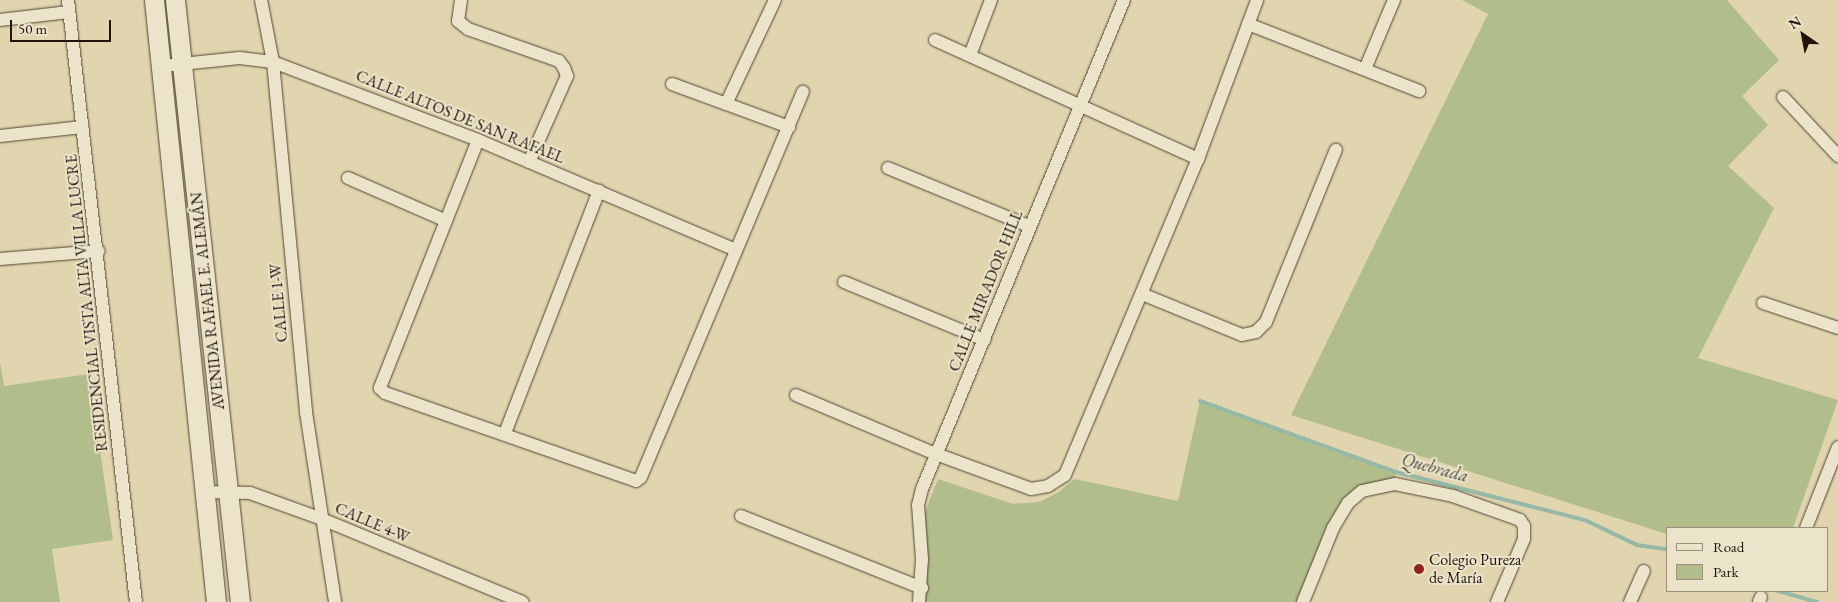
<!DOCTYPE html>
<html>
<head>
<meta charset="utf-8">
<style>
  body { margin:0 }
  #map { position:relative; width:1838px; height:602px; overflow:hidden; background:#e0d5ae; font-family:"EB Garamond",serif }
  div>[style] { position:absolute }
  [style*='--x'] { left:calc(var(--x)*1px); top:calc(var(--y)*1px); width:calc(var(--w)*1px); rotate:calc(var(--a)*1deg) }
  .green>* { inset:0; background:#b1bd8b }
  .stream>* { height:4px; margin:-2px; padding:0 2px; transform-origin:2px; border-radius:2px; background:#95b9a6 }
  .roads { filter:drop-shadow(0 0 1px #514433) drop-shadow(0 0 1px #514433) }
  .minor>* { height:12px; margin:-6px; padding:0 6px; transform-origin:6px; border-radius:6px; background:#ebe4ca }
  .secondary>* { height:19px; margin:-9.5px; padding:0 9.5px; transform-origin:9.5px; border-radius:9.5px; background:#ebe4ca }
  .dots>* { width:14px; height:14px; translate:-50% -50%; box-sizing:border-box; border:2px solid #ebe4ca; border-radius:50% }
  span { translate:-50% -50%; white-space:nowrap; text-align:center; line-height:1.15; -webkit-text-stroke:4px #ebe4ca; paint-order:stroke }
  .street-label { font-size:16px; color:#21130a }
  .poi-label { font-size:16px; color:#21130a }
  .left { translate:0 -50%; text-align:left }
  .water-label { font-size:18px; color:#4a4d41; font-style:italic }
  .legend { position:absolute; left:1666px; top:527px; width:162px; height:65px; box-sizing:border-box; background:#ebe4ca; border:1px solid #9a907d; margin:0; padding:6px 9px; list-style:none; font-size:15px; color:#21130a }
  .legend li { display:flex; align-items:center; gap:10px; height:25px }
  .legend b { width:25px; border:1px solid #9a907d }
  .north { position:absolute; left:1778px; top:10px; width:50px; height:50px; -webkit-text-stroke:4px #ebe4ca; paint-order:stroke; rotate:327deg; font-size:14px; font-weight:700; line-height:20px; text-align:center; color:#21130a }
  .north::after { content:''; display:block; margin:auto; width:18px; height:22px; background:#21130a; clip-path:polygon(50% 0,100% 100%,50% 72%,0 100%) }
  .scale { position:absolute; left:10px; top:20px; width:101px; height:22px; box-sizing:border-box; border:2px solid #21130a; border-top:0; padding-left:6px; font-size:15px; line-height:18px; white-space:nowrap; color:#21130a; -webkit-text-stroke:4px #ebe4ca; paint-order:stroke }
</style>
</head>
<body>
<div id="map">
  <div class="green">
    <i style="clip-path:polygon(1462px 0,1727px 0,1779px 60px,1742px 96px,1768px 125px,1728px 166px,1774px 208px,1698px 358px,1838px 400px,1793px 528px,1667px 528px,1667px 534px,1291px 415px,1488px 14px)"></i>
    <i style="clip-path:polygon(0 362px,4px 386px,89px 374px,113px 540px,52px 549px,60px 602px,0 602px)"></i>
    <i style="clip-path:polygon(1200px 401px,1396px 472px,1395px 484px,1356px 495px,1303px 602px,922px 602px,921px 522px,938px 479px,1013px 504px,1039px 502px,1057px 493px,1075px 479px,1178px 501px)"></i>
  </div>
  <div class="stream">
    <i style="--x:1200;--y:401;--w:208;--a:19.9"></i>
    <i style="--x:1396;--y:472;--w:195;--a:14.3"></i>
    <i style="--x:1585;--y:520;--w:58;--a:25.7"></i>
    <i style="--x:1637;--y:545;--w:30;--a:8"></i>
    <i style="--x:1778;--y:591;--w:41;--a:15.8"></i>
  </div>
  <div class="roads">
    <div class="minor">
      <i style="--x:68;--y:0;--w:606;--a:83.56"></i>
      <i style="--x:261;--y:0;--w:63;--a:79"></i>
      <i style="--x:273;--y:62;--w:352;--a:84.6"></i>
      <i style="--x:306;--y:412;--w:192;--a:81.3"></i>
      <i style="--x:461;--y:0;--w:21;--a:98"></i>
      <i style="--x:458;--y:21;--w:13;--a:39"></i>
      <i style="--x:468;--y:29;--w:96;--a:19.4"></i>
      <i style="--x:559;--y:61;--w:9;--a:54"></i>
      <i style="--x:564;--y:68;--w:9;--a:69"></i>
      <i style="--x:567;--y:76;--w:94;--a:113.8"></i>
      <i style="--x:0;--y:20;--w:69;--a:-6.6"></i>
      <i style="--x:1248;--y:24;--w:184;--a:21.4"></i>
      <i style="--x:935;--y:40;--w:289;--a:24.3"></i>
      <i style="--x:970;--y:55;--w:59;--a:-69.1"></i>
      <i style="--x:162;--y:66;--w:78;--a:-5.9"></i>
      <i style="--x:240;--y:58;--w:33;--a:7"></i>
      <i style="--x:273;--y:62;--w:219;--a:20.8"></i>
      <i style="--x:478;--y:140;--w:280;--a:23.1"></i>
      <i style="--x:1365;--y:69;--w:75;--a:-67.2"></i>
      <i style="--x:672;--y:84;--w:125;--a:20.2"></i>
      <i style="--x:1783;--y:97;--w:81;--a:47"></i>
      <i style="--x:726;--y:104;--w:115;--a:-64.8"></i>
      <i style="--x:0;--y:136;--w:83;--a:-6.2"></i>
      <i style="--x:478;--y:140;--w:267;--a:111.6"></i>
      <i style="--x:380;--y:388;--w:7;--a:45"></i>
      <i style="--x:385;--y:393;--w:266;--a:19.3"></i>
      <i style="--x:636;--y:481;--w:6;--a:-39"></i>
      <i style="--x:641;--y:477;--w:418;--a:-67.2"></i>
      <i style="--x:888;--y:168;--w:152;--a:22.4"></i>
      <i style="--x:348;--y:178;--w:105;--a:23.6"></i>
      <i style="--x:0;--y:259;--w:99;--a:-4.6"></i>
      <i style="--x:844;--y:282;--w:152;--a:22.4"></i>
      <i style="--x:1142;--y:294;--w:108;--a:22.3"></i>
      <i style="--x:1242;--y:335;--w:14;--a:-12"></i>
      <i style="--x:1256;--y:332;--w:14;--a:-45"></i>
      <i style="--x:1266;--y:322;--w:186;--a:-67.9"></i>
      <i style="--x:1763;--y:303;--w:79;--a:18.4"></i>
      <i style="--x:796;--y:395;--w:152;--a:22.9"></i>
      <i style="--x:936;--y:454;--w:101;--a:20.2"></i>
      <i style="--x:1031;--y:489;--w:17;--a:-10"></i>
      <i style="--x:1048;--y:486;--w:20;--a:-33"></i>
      <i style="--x:1065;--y:475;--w:343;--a:-67.2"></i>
      <i style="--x:1198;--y:159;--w:170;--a:-69.6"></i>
      <i style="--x:505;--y:433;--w:260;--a:-68.8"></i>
      <i style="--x:206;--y:492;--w:44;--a:1.3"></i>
      <i style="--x:250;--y:493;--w:77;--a:19.9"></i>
      <i style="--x:322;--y:519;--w:217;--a:22.5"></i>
      <i style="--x:741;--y:516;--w:195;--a:21.7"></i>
      <i style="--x:1806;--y:528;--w:87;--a:-68.4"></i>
      <i style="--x:919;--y:602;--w:43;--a:-86"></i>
      <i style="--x:922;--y:559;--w:54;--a:-94.2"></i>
      <i style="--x:918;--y:505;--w:16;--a:-76"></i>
      <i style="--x:922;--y:489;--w:529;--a:-67.56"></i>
      <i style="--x:1303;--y:602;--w:80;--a:-67.9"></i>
      <i style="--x:1333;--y:528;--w:29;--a:-59"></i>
      <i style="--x:1348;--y:503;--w:18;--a:-41"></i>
      <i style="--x:1362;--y:491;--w:34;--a:-12"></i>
      <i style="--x:1395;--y:484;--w:59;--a:11.7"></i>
      <i style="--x:1453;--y:496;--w:71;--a:19.7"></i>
      <i style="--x:1520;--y:520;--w:7;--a:56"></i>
      <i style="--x:1524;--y:526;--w:13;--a:90"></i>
      <i style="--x:1524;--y:539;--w:69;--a:113.2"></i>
      <i style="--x:1630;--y:602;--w:34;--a:-66"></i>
      <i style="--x:1759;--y:602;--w:5;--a:-68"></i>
    </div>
    <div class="secondary">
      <i style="--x:154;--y:0;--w:605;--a:84.12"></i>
      <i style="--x:175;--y:0;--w:605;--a:83.84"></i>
    </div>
  </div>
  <div class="dots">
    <i style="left:1419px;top:569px;background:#8f2418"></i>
  </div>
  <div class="street-label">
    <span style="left:460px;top:117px;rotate:22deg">CALLE ALTOS DE SAN RAFAEL</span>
    <span style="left:986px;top:291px;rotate:-68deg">CALLE MIRADOR HILL</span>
    <span style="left:208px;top:301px;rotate:-96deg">AVENIDA RAFAEL E. ALEMÁN</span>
    <span style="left:87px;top:303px;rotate:-96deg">RESIDENCIAL VISTA ALTA VILLA LUCRE</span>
    <span style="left:279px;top:303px;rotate:-95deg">CALLE 1-W</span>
    <span style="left:372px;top:523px;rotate:23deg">CALLE 4-W</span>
  </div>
  <div class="poi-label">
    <span class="left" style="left:1429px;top:569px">Colegio Pureza<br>de María</span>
  </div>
  <div class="water-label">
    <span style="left:1435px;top:468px;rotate:15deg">Quebrada</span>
  </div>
  <ul class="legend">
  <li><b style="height:6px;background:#ebe4ca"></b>Road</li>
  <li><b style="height:14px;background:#b1bd8b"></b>Park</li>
  </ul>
  <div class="north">N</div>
  <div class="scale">50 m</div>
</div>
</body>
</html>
